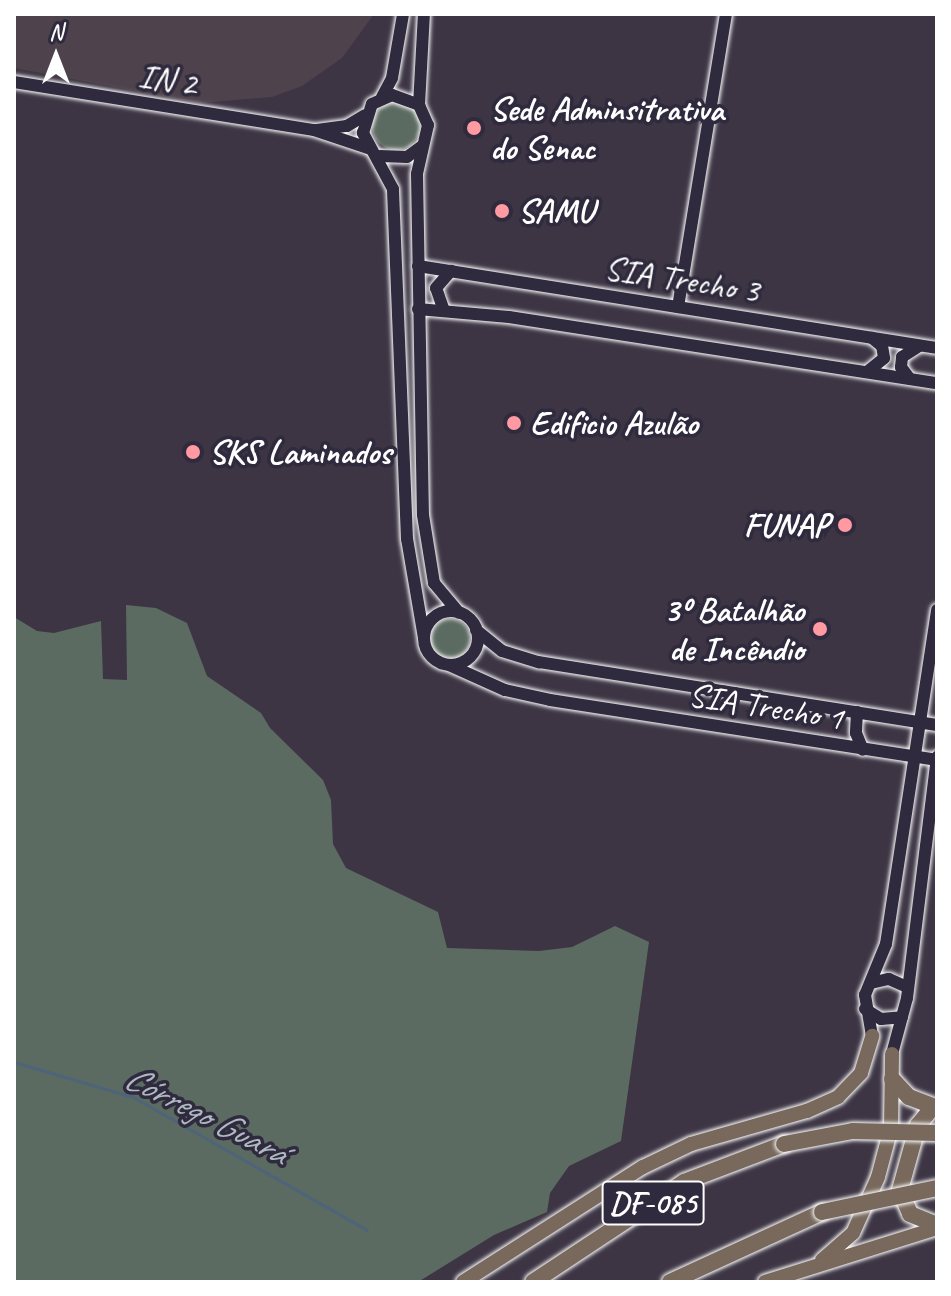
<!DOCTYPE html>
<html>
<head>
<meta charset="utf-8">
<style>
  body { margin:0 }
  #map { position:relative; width:951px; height:1296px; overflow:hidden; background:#3d3544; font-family:Caveat,sans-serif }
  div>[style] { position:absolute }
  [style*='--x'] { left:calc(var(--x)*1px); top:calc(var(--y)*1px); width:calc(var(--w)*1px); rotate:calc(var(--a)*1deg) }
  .built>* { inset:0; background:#4e424d }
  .green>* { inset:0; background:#5c6b61 }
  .round { border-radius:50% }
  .stream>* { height:3px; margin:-1.5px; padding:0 1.5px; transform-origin:1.5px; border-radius:1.5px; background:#4e647a }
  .roads { filter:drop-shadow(0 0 2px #fff) drop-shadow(0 0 2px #fff) }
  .secondary>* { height:12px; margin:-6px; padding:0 6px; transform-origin:6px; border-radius:6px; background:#2f2a3d }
  .secondary>.ring { margin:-6px; padding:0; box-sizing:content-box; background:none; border:12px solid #2f2a3d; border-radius:50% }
  .primary>* { height:14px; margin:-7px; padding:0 7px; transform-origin:7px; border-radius:7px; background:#78695c }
  .highway>* { height:16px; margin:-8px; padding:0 8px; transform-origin:8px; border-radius:8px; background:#78695c }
  .bridges { filter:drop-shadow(0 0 2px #fff) drop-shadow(0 0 2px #fff) }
  .highway-bridge>* { height:16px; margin:-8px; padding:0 8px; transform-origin:8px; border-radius:8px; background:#78695c }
  .dots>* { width:22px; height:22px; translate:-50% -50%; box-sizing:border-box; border:4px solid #2f2a3d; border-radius:50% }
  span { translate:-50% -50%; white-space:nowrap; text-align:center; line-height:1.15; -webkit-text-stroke:7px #2f2a3d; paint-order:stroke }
  .shield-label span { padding:2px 6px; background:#2f2a3d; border:2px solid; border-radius:6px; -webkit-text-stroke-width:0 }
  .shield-label { font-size:32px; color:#fff; font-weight:700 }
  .street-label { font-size:34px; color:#fff }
  .poi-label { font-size:34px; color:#fff; font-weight:700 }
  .left { translate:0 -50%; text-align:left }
  .right { translate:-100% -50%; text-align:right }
  .water-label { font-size:36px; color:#afb9c3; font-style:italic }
  .frame { position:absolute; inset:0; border:16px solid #fff; pointer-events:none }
  .north { position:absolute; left:16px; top:16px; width:80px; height:80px; -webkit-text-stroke:6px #2f2a3d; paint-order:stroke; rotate:0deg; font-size:22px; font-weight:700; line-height:32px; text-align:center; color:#fff }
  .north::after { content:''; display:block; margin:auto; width:28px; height:36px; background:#fff; clip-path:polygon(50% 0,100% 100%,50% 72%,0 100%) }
</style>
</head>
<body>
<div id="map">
  <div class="built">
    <i style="clip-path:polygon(14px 14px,374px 14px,342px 58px,302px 86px,272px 97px,200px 103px,14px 68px)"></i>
  </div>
  <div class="green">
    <i class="round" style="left:372px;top:102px;width:48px;height:48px"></i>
    <i style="clip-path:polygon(126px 605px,156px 608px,187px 623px,207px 676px,261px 713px,270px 728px,323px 780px,331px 800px,333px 844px,346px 868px,438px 912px,447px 948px,539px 951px,572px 947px,615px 926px,649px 942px,621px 1141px,569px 1166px,550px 1193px,547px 1212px,494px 1235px,418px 1282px,14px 1282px,14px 617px,37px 631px,54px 633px,101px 621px,103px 679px,127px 680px)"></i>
    <i class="round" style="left:430px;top:619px;width:40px;height:40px"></i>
  </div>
  <div class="stream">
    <i style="--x:14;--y:1062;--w:124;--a:16.4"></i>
    <i style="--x:133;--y:1097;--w:269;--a:29.6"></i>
  </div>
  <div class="roads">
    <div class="secondary">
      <i style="--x:14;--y:82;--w:304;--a:9.1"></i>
      <i style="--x:314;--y:130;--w:60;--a:18.4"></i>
      <i style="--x:382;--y:97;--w:21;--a:-62"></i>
      <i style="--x:392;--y:78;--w:65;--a:-80.2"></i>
      <i style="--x:419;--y:105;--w:91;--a:-86.9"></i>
      <i style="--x:317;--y:130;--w:30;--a:-8"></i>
      <i style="--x:347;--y:126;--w:21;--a:-31"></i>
      <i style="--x:380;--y:156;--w:27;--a:2"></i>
      <i style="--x:407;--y:157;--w:19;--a:-36"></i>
      <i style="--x:418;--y:266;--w:525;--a:8.98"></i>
      <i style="--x:678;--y:307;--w:297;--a:-80.7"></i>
      <i style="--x:443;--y:308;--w:21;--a:-109"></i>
      <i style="--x:436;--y:288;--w:23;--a:-49"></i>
      <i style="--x:418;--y:309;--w:91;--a:5"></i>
      <i style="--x:509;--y:317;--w:433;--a:8.8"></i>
      <i style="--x:867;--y:372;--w:22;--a:-39"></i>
      <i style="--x:884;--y:358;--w:12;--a:-99"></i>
      <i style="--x:882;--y:346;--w:13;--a:-141"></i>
      <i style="--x:910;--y:379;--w:15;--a:-127"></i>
      <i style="--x:901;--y:367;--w:10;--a:-84"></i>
      <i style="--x:902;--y:357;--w:20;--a:-33"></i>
      <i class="ring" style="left:424px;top:611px;width:42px;height:42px"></i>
      <i style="--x:476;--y:630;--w:33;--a:39"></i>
      <i style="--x:502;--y:651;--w:39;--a:17"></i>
      <i style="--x:539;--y:662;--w:403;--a:9"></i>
      <i style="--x:424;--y:638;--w:100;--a:-99.7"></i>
      <i style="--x:407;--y:539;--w:350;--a:-92.3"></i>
      <i style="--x:393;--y:189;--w:64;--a:-118.2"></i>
      <i style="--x:363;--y:133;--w:30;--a:-73"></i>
      <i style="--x:372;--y:104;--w:22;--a:-24"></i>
      <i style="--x:392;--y:95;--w:29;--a:20"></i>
      <i style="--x:419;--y:105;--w:22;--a:66"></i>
      <i style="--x:428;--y:125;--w:50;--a:102.7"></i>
      <i style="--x:417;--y:174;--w:341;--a:89"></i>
      <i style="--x:423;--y:515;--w:69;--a:80.8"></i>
      <i style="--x:434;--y:583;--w:39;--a:50"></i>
      <i style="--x:449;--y:665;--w:61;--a:24.1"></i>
      <i style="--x:505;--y:690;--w:46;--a:12.5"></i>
      <i style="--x:550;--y:700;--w:392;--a:8.8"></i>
      <i style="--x:857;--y:712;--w:21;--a:93"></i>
      <i style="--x:856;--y:733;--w:18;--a:68"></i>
      <i style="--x:871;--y:983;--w:18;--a:-13"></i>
      <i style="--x:889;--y:979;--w:20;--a:24"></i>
      <i style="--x:865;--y:1009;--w:19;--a:32"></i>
      <i style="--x:881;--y:1019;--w:21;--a:-5"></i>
      <i style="--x:872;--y:1036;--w:42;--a:-99.7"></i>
      <i style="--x:865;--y:995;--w:55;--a:-67.6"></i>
      <i style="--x:886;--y:944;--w:338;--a:-81.3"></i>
      <i style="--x:892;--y:1054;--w:58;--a:-75"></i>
      <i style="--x:907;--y:998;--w:243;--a:-82.9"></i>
    </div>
    <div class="primary">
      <i style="--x:822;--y:1260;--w:41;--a:-41.1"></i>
      <i style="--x:853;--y:1233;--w:61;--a:-65.9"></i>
      <i style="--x:878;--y:1177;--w:51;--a:-75.1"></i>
      <i style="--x:891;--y:1128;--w:74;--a:-89.2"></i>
      <i style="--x:463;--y:1282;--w:214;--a:-32.6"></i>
      <i style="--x:643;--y:1167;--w:53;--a:-25.6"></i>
      <i style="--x:691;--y:1144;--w:121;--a:-15.9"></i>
      <i style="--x:807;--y:1111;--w:34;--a:-24"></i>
      <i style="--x:838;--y:1097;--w:33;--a:-46"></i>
      <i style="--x:861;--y:1073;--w:39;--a:-73"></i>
      <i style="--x:765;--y:1282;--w:180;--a:-17.4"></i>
    </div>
    <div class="highway">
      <i style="--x:892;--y:1079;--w:25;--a:47"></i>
      <i style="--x:909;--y:1097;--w:30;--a:21"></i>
      <i style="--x:932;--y:1108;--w:22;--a:129"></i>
      <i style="--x:918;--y:1125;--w:67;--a:105.5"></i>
      <i style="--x:900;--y:1190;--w:26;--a:67"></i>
      <i style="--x:910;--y:1214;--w:29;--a:22"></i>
      <i style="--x:533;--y:1282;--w:181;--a:-33.5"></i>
      <i style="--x:684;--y:1182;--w:107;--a:-20.8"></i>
      <i style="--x:670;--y:1282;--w:167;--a:-24.7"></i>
    </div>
  </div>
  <div class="bridges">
    <div class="highway-bridge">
      <i style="--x:784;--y:1144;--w:70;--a:-10.7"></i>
      <i style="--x:853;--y:1131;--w:84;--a:1.4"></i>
      <i style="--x:822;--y:1212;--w:117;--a:-11.8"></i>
    </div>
  </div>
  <div class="dots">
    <i style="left:474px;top:128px;background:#ff9aa2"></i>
    <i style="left:502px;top:211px;background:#ff9aa2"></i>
    <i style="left:514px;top:423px;background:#ff9aa2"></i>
    <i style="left:193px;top:452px;background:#ff9aa2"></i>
    <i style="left:845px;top:525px;background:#ff9aa2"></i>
    <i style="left:820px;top:629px;background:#ff9aa2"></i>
  </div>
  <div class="shield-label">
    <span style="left:653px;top:1203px">DF-085</span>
  </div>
  <div class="street-label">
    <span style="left:168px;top:79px;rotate:9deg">IN 2</span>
    <span style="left:682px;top:279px;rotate:9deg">SIA Trecho 3</span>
    <span style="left:766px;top:706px;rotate:9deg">SIA Trecho 1</span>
  </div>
  <div class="poi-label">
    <span class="left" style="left:490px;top:128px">Sede Adminsitrativa<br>do Senac</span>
    <span class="left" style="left:518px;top:211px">SAMU</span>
    <span class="left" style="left:530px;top:423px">Edificio Azulão</span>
    <span class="left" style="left:209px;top:452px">SKS Laminados</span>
    <span class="right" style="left:829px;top:525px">FUNAP</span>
    <span class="right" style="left:804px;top:629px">3º Batalhão<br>de Incêndio</span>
  </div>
  <div class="water-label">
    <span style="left:206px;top:1115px;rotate:27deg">Córrego Guará</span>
  </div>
  <div class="frame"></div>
  <div class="north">N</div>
</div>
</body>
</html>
